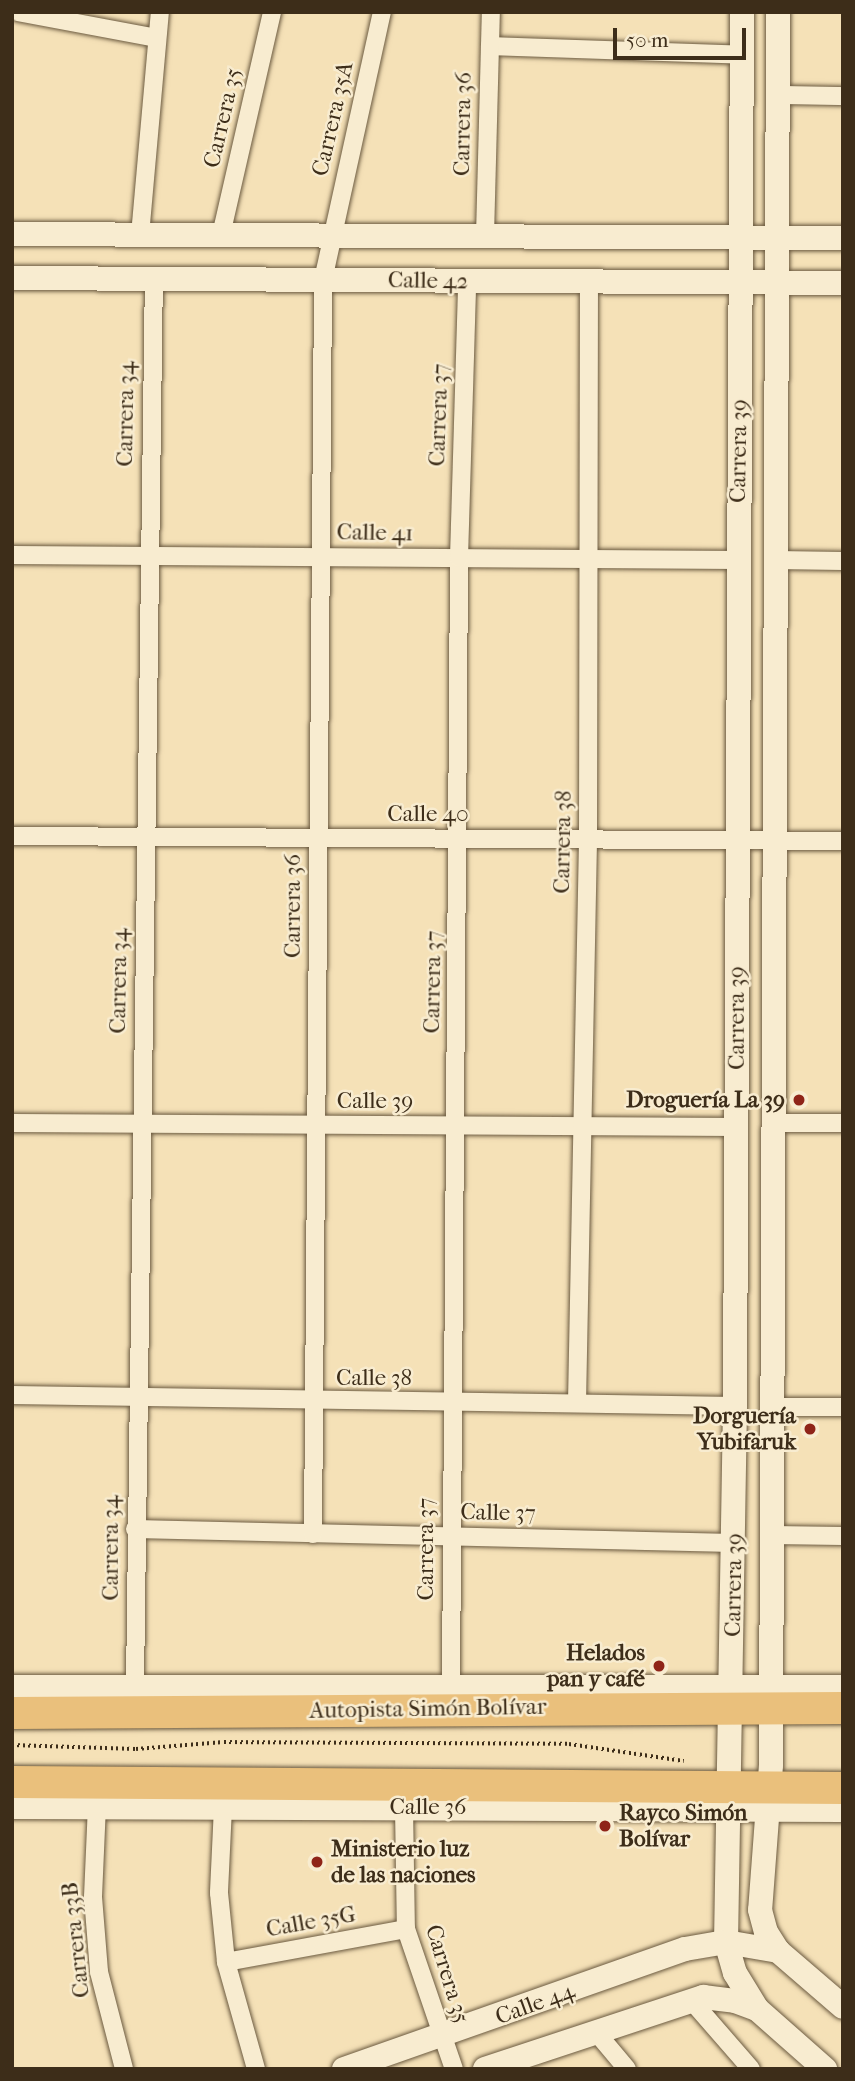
<!DOCTYPE html>
<html>
<head>
<meta charset="utf-8">
<style>
  body { margin:0 }
  #map { position:relative; width:855px; height:2081px; overflow:hidden; background:#f5e1b7; font-family:"IM FELL French Canon",serif }
  div>[style] { position:absolute }
  [style*='--x'] { left:calc(var(--x)*1px); top:calc(var(--y)*1px); width:calc(var(--w)*1px); rotate:calc(var(--a)*1deg) }
  .path>* { height:3.5px; margin-top:-1.75px; transform-origin:0; background:repeating-linear-gradient(90deg,#3d2d19 0 2px,transparent 0 5.5px) }
  .roads { filter:drop-shadow(0 0 2px #6b5a40) drop-shadow(0 0 2px #6b5a40) }
  .street>* { height:18px; margin:-9px; padding:0 9px; transform-origin:9px; border-radius:9px; background:#f8ecd0 }
  .secondary>* { height:24px; margin:-12px; padding:0 12px; transform-origin:12px; border-radius:12px; background:#f8ecd0 }
  .highway>* { height:32px; margin:-16px; padding:0 16px; transform-origin:16px; border-radius:16px; background:#eac07c }
  .dots>* { width:19px; height:19px; translate:-50% -50%; box-sizing:border-box; border:4px solid #f8ecd0; border-radius:50% }
  span { translate:-50% -50%; white-space:nowrap; text-align:center; line-height:1.15; -webkit-text-stroke:5px #f8ecd0; paint-order:stroke }
  .street-label { font-size:23px; color:#3d2d19 }
  .poi-label { font-size:23px; color:#3d2d19; font-weight:700 }
  .right { translate:-100% -50%; text-align:right }
  .left { translate:0 -50%; text-align:left }
  .frame { position:absolute; inset:0; border:14px solid #3d2d19; pointer-events:none }
  .scale { position:absolute; left:613px; top:28px; width:133px; height:32px; box-sizing:border-box; border:4px solid #3d2d19; border-top:0; padding-left:9px; font-size:21px; line-height:24px; white-space:nowrap; color:#3d2d19; -webkit-text-stroke:5px #f8ecd0; paint-order:stroke }
</style>
</head>
<body>
<div id="map">
  <div class="path">
    <i style="--x:12;--y:1745;--w:124;--a:1.8"></i>
    <i style="--x:136;--y:1749;--w:88;--a:-4.5"></i>
    <i style="--x:224;--y:1742;--w:345;--a:0.3"></i>
    <i style="--x:569;--y:1744;--w:116;--a:8.4"></i>
  </div>
  <div class="roads">
    <div class="street">
      <i style="--x:18;--y:12;--w:141;--a:10.6"></i>
      <i style="--x:490;--y:46;--w:252;--a:2"></i>
      <i style="--x:778;--y:95;--w:65;--a:0.9"></i>
      <i style="--x:140;--y:235;--w:224;--a:-84.9"></i>
      <i style="--x:221;--y:235;--w:229;--a:-77.1"></i>
      <i style="--x:485;--y:236;--w:224;--a:-88.5"></i>
      <i style="--x:12;--y:555;--w:726;--a:0.39"></i>
      <i style="--x:776;--y:560;--w:67;--a:0.9"></i>
      <i style="--x:12;--y:836;--w:831;--a:0.34"></i>
      <i style="--x:12;--y:1123;--w:725;--a:0.32"></i>
      <i style="--x:773;--y:1123;--w:70;--a:0"></i>
      <i style="--x:12;--y:1395;--w:723;--a:0.87"></i>
      <i style="--x:577;--y:1403;--w:564;--a:-88.88"></i>
      <i style="--x:588;--y:839;--w:556;--a:-89.9"></i>
      <i style="--x:773;--y:1407;--w:70;--a:0"></i>
      <i style="--x:135;--y:1529;--w:599;--a:1.34"></i>
      <i style="--x:313;--y:1534;--w:1254;--a:-89.54"></i>
      <i style="--x:323;--y:280;--w:274;--a:-77.6"></i>
      <i style="--x:772;--y:1535;--w:71;--a:0.8"></i>
      <i style="--x:135;--y:1684;--w:1405;--a:-89.23"></i>
      <i style="--x:451;--y:1684;--w:1126;--a:-89.59"></i>
      <i style="--x:459;--y:558;--w:277;--a:-88.3"></i>
      <i style="--x:97;--y:1805;--w:92;--a:92.5"></i>
      <i style="--x:93;--y:1897;--w:75;--a:85.4"></i>
      <i style="--x:99;--y:1972;--w:100;--a:75.5"></i>
      <i style="--x:223;--y:1807;--w:86;--a:92.7"></i>
      <i style="--x:219;--y:1893;--w:69;--a:84.2"></i>
      <i style="--x:226;--y:1962;--w:111;--a:74.3"></i>
      <i style="--x:404;--y:1807;--w:122;--a:89.1"></i>
      <i style="--x:406;--y:1929;--w:148;--a:71.1"></i>
      <i style="--x:226;--y:1962;--w:183;--a:-10.4"></i>
      <i style="--x:691;--y:2000;--w:91;--a:49"></i>
      <i style="--x:596;--y:2032;--w:48;--a:50"></i>
    </div>
    <div class="secondary">
      <i style="--x:742;--y:12;--w:1394;--a:90.29"></i>
      <i style="--x:735;--y:1406;--w:536;--a:90.96"></i>
      <i style="--x:726;--y:1942;--w:32;--a:74"></i>
      <i style="--x:735;--y:1973;--w:42;--a:58.6"></i>
      <i style="--x:757;--y:2009;--w:91;--a:41.4"></i>
      <i style="--x:778;--y:12;--w:1753;--a:90.23"></i>
      <i style="--x:771;--y:1765;--w:145;--a:94.3"></i>
      <i style="--x:760;--y:1910;--w:23;--a:75"></i>
      <i style="--x:766;--y:1932;--w:22;--a:58"></i>
      <i style="--x:778;--y:1951;--w:86;--a:40.7"></i>
      <i style="--x:12;--y:234;--w:831;--a:0.28"></i>
      <i style="--x:12;--y:278;--w:831;--a:0.34"></i>
      <i style="--x:12;--y:1687;--w:831;--a:0"></i>
      <i style="--x:12;--y:1807;--w:831;--a:0.21"></i>
      <i style="--x:344;--y:2069;--w:361;--a:-19.4"></i>
      <i style="--x:685;--y:1949;--w:42;--a:-9.7"></i>
      <i style="--x:726;--y:1942;--w:53;--a:9.8"></i>
      <i style="--x:485;--y:2069;--w:230;--a:-18.3"></i>
      <i style="--x:703;--y:1997;--w:32;--a:7"></i>
      <i style="--x:735;--y:2001;--w:23;--a:20"></i>
    </div>
    <div class="highway">
      <i style="--x:12;--y:1713;--w:831;--a:-0.34"></i>
      <i style="--x:12;--y:1782;--w:831;--a:0.41"></i>
    </div>
  </div>
  <div class="dots">
    <i style="left:799px;top:1100px;background:#8f2418"></i>
    <i style="left:810px;top:1429px;background:#8f2418"></i>
    <i style="left:659px;top:1666px;background:#8f2418"></i>
    <i style="left:605px;top:1826px;background:#8f2418"></i>
    <i style="left:317px;top:1862px;background:#8f2418"></i>
  </div>
  <div class="street-label">
    <span style="left:223px;top:118px;rotate:-77deg">Carrera 35</span>
    <span style="left:333px;top:119px;rotate:-77deg">Carrera 35A</span>
    <span style="left:463px;top:124px;rotate:-89deg">Carrera 36</span>
    <span style="left:428px;top:281px;rotate:1deg">Calle 42</span>
    <span style="left:126px;top:414px;rotate:-89deg">Carrera 34</span>
    <span style="left:439px;top:415px;rotate:-88deg">Carrera 37</span>
    <span style="left:739px;top:451px;rotate:-89deg">Carrera 39</span>
    <span style="left:375px;top:533px;rotate:1deg">Calle 41</span>
    <span style="left:428px;top:814px">Calle 40</span>
    <span style="left:563px;top:842px;rotate:-89deg">Carrera 38</span>
    <span style="left:293px;top:906px;rotate:-90deg">Carrera 36</span>
    <span style="left:119px;top:981px;rotate:-89deg">Carrera 34</span>
    <span style="left:433px;top:982px;rotate:-89deg">Carrera 37</span>
    <span style="left:737px;top:1018px;rotate:-90deg">Carrera 39</span>
    <span style="left:375px;top:1101px">Calle 39</span>
    <span style="left:374px;top:1378px">Calle 38</span>
    <span style="left:498px;top:1513px;rotate:1deg">Calle 37</span>
    <span style="left:111px;top:1548px;rotate:-90deg">Carrera 34</span>
    <span style="left:426px;top:1549px;rotate:-90deg">Carrera 37</span>
    <span style="left:734px;top:1585px;rotate:-89deg">Carrera 39</span>
    <span style="left:428px;top:1709px;rotate:-1deg">Autopista Simón Bolívar</span>
    <span style="left:428px;top:1807px">Calle 36</span>
    <span style="left:311px;top:1922px;rotate:-10deg">Calle 35G</span>
    <span style="left:76px;top:1940px;rotate:-96deg">Carrera 33B</span>
    <span style="left:447px;top:1974px;rotate:73deg">Carrera 35</span>
    <span style="left:535px;top:2004px;rotate:-20deg">Calle 44</span>
  </div>
  <div class="poi-label">
    <span class="right" style="left:785px;top:1100px">Droguería La 39</span>
    <span class="right" style="left:796px;top:1429px">Dorguería<br>Yubifaruk</span>
    <span class="right" style="left:645px;top:1666px">Helados<br>pan y café</span>
    <span class="left" style="left:619px;top:1826px">Rayco Simón<br>Bolívar</span>
    <span class="left" style="left:331px;top:1862px">Ministerio luz<br>de las naciones</span>
  </div>
  <div class="frame"></div>
  <div class="scale">50 m</div>
</div>
</body>
</html>
